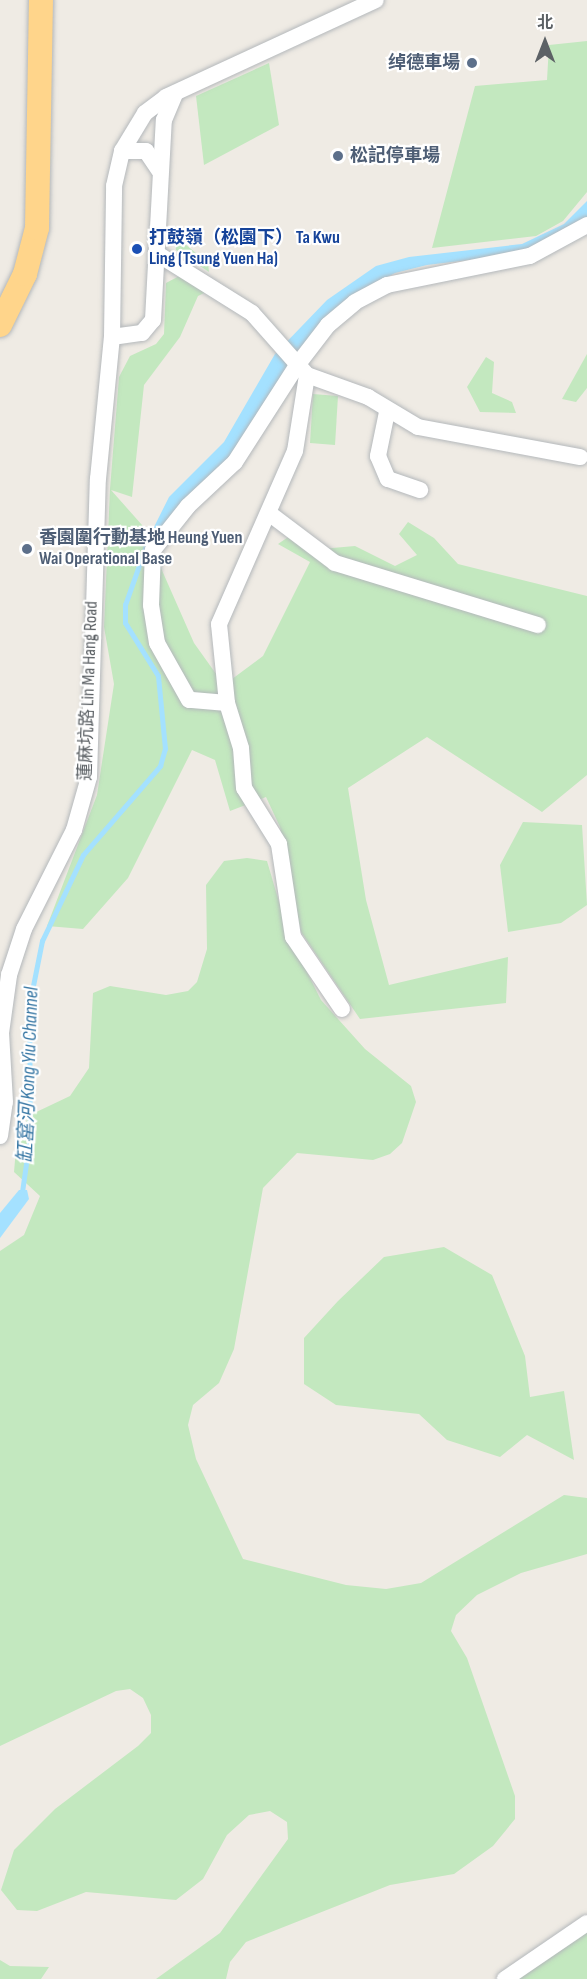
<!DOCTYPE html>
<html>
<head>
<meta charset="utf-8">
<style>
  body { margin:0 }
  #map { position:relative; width:587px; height:1979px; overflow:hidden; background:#efebe4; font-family:"Sofia Sans Condensed","Noto Sans SC",sans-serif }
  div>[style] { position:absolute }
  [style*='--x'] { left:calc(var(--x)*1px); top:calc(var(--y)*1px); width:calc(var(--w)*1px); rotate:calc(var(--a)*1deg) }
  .green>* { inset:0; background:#c3e8bf }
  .water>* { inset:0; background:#a4e1ff }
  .stream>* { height:4.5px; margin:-2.25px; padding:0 2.25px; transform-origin:2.25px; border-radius:2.25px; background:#a4e1ff }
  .roads { filter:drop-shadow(0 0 2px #b4b8bb) drop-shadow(0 0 2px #b4b8bb) }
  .minor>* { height:16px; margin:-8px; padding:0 8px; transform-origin:8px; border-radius:8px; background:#fff }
  .highway>* { height:24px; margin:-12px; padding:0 12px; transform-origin:12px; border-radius:12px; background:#ffd58b }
  .dots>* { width:16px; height:16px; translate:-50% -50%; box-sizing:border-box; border:3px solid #fff; border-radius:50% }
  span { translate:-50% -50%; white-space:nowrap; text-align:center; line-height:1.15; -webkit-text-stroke:4.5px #fff; paint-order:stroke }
  .service-label { font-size:18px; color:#4e5e75; font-weight:700 }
  .right { translate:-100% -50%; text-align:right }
  .left { translate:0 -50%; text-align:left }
  .transit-label { font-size:18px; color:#164399; font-weight:700 }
  .street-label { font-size:18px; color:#5c6165 }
  .water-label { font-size:20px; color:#3777a4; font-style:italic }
  .north { position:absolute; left:515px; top:12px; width:60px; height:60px; -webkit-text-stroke:4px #fff; paint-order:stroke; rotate:0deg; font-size:16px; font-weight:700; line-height:24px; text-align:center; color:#5c6165 }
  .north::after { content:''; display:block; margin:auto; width:21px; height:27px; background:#5c6165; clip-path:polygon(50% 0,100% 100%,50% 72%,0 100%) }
</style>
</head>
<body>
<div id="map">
  <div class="green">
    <i style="clip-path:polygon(587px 41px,587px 192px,563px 221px,536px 236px,432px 248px,475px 86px,547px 80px,549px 45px)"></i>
    <i style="clip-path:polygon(269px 63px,279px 125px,204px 165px,196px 96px)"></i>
    <i style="clip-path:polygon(174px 235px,208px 263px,209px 272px,176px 250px)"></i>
    <i style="clip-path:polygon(183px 274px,210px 290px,198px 296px,180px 337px,144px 385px,132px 497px,111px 490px,142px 525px,194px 643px,224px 685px,263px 656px,310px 562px,278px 544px,297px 531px,321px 549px,355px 546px,395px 566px,417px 555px,399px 534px,408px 522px,434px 538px,458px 564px,587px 596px,587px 775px,542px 812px,427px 737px,348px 788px,366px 900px,389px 985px,508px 957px,506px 1003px,360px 1019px,301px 932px,280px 827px,266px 797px,230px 811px,215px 760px,192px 750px,128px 878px,83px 929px,47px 926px,97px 795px,114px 684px,104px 627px,110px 489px,119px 377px,130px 356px,156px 344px,164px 334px,166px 283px)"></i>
    <i style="clip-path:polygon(587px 354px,587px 388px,576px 402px,562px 399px)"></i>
    <i style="clip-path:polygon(486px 357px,494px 362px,492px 393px,512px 402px,516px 413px,480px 412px,467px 387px)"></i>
    <i style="clip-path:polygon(313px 394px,338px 396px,335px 445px,310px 443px)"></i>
    <i style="clip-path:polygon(523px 822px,582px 825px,587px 905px,561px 923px,508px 932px,500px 865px)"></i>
    <i style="clip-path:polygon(247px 858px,267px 861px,289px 936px,321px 1000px,365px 1049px,411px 1086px,416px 1102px,402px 1143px,390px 1154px,373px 1160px,297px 1153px,263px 1188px,234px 1349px,219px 1383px,193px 1405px,188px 1425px,196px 1459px,243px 1559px,346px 1585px,386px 1589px,421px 1583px,564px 1495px,587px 1498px,587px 1554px,521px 1573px,477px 1595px,456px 1615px,451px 1631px,467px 1658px,515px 1796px,515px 1819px,493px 1846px,454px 1874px,390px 1885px,246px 1942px,230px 1962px,226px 1979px,156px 1979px,220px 1933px,288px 1839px,287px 1822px,270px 1811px,249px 1815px,227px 1835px,203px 1879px,176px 1900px,86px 1892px,37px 1911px,17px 1910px,1px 1890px,14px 1850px,55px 1809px,138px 1746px,151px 1733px,151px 1715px,143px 1698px,130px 1689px,116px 1691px,0 1746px,0 1251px,24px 1235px,40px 1196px,14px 1172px,17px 1137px,30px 1115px,70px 1096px,89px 1068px,93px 993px,110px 986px,166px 995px,188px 991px,197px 982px,207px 949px,206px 885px,224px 861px)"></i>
    <i style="clip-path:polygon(444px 1247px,492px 1275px,525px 1356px,530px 1397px,564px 1391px,574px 1460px,527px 1435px,500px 1457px,447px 1440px,419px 1414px,336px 1405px,304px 1384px,304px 1338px,338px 1301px,384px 1257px)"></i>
    <i style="clip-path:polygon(587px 1930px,587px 1979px,517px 1979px)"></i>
    <i style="clip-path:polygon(0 1960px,10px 1966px,49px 1967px,41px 1979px,0 1979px)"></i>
  </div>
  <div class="water">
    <i style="clip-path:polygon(587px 201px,587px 220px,526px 253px,427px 265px,395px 273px,351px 297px,230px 462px,159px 535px,152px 531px,169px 497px,224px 442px,275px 354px,327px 300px,376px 266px,409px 257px,522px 244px,564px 224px)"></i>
    <i style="clip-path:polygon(19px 1190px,27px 1190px,29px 1199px,0 1238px,0 1213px)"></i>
  </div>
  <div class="stream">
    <i style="--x:22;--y:1192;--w:57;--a:-81.9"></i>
    <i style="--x:30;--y:1136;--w:130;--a:-90.4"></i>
    <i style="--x:29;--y:1006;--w:66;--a:-78.7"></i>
    <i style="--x:42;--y:941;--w:95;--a:-64.5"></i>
    <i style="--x:83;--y:855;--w:118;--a:-49.1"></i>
    <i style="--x:160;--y:766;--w:18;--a:-74"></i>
    <i style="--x:165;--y:749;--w:73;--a:-95.5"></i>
    <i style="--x:158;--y:676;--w:62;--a:-121.9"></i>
    <i style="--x:125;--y:623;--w:18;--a:-90"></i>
    <i style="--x:125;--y:605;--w:69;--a:-70.5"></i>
    <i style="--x:148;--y:540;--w:16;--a:-50"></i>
  </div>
  <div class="roads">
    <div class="minor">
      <i style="--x:122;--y:151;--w:24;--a:0"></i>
      <i style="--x:146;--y:151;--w:23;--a:56"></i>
      <i style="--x:156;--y:253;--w:113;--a:32"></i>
      <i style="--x:252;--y:313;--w:83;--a:48.4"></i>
      <i style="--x:307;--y:375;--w:65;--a:19.8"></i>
      <i style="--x:368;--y:397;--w:58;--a:31"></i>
      <i style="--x:418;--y:427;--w:165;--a:10.5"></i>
      <i style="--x:112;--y:337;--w:30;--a:-8"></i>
      <i style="--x:142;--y:333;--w:17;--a:-50"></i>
      <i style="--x:153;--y:320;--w:200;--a:-86.9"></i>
      <i style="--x:164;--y:120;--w:28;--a:-67"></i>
      <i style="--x:387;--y:412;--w:45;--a:101.6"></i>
      <i style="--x:378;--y:456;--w:25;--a:67"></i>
      <i style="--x:388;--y:479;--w:34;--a:19"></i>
      <i style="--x:270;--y:514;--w:81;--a:37"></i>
      <i style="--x:335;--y:563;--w:212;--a:17"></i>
      <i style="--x:227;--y:703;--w:79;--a:-95.8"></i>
      <i style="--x:219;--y:624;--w:189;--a:-66.3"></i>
      <i style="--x:295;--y:451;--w:77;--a:-81"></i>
      <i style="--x:342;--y:1009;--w:87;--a:-124.2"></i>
      <i style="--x:293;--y:937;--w:94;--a:-98.6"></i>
      <i style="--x:279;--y:844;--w:66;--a:-122"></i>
      <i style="--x:244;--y:788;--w:40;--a:-94.3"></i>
      <i style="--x:241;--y:748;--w:47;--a:-107.3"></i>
      <i style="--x:227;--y:703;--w:38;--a:-175"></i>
      <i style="--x:189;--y:700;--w:65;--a:-119.3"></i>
      <i style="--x:157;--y:643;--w:38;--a:-99"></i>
      <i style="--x:151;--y:605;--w:55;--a:-87.9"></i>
      <i style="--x:153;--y:550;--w:56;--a:-51.5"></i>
      <i style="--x:188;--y:506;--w:64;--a:-43.1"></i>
      <i style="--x:235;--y:462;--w:117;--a:-57.3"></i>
      <i style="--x:298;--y:364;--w:49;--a:-52.4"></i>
      <i style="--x:328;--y:325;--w:35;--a:-40"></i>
      <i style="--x:355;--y:302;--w:36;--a:-28"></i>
      <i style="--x:387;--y:285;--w:146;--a:-11.5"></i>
      <i style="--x:530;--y:256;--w:65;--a:-28.5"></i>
      <i style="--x:0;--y:1136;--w:34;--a:-82"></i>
      <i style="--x:5;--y:1102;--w:69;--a:-93.3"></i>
      <i style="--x:1;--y:1033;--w:59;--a:-82.1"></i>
      <i style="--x:9;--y:975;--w:48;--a:-71.9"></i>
      <i style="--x:24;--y:929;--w:111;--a:-63.2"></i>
      <i style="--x:74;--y:830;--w:55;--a:-74.2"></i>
      <i style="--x:89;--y:777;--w:298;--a:-88.3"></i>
      <i style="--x:98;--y:479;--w:143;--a:-84.4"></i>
      <i style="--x:112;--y:337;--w:151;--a:-89.2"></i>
      <i style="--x:114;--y:186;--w:36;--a:-77"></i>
      <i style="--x:122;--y:151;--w:44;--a:-58.8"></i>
      <i style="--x:145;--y:113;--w:26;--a:-37"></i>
      <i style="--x:166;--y:97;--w:231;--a:-24.8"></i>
      <i style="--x:505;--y:1979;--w:99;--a:-34.3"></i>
    </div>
    <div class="highway">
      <i style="--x:0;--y:325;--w:57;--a:-63.9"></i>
      <i style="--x:25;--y:274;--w:48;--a:-75.4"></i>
      <i style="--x:37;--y:228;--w:228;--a:-89"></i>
    </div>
  </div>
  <div class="dots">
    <i style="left:472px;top:63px;background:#5c6f8a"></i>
    <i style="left:338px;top:156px;background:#5c6f8a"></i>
    <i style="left:137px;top:249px;background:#1a4fb4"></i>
    <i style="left:27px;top:549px;background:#5c6f8a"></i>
  </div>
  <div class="service-label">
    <span class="right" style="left:460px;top:63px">绰德車場</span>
    <span class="left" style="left:350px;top:156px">松記停車場</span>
    <span class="left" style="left:39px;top:549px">香園圍行動基地 Heung Yuen<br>Wai Operational Base</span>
  </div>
  <div class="transit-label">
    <span class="left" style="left:149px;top:249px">打鼓嶺（松園下） Ta Kwu<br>Ling (Tsung Yuen Ha)</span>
  </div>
  <div class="street-label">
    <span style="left:89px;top:691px;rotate:-88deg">蓮麻坑路 Lin Ma Hang Road</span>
  </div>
  <div class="water-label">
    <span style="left:29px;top:1075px;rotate:-88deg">缸窰河 Kong Yiu Channel</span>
  </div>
  <div class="north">北</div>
</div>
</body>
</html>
